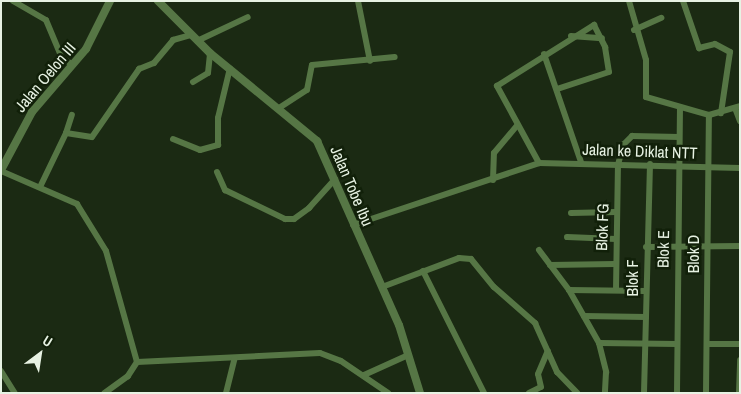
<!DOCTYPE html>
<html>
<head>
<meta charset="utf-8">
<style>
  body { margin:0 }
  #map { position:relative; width:741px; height:394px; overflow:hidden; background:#1b2a13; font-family:"Archivo Narrow",sans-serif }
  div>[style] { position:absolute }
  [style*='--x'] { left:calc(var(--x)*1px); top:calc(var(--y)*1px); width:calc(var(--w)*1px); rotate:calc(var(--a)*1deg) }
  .minor>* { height:6px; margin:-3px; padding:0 3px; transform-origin:3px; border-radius:3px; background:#567645 }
  .tertiary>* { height:8px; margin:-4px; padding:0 4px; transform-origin:4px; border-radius:4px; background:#567645 }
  span { translate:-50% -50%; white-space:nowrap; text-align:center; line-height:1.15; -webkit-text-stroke:5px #112009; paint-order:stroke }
  .street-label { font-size:16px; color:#e7f2e3 }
  .frame { position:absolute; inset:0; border:2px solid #e7f2e3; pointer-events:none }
  .north { position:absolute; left:15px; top:329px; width:50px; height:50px; -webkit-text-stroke:4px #112009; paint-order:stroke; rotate:31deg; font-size:14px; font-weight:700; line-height:20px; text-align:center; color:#e7f2e3 }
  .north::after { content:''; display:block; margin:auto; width:18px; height:22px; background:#e7f2e3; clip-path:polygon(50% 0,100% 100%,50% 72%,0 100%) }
</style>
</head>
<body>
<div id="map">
  <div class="minor">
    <i style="--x:13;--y:1;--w:38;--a:30"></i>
    <i style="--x:46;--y:20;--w:41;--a:67.2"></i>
    <i style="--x:62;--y:58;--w:13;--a:32"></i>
    <i style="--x:358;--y:1;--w:61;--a:78.7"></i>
    <i style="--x:629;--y:1;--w:61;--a:73.9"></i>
    <i style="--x:646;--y:60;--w:37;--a:90"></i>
    <i style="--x:646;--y:97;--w:66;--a:15.9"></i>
    <i style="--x:709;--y:115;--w:32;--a:-16"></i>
    <i style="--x:683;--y:1;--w:50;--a:71.2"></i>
    <i style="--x:699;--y:48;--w:16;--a:-14"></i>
    <i style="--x:715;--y:44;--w:17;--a:28"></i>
    <i style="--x:730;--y:52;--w:62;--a:98.4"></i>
    <i style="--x:634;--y:30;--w:30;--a:-24"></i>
    <i style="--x:571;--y:36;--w:31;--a:4"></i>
    <i style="--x:197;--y:41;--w:56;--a:-25.2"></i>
    <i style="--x:544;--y:54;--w:114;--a:71.1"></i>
    <i style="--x:193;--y:82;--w:17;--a:-31"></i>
    <i style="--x:208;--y:73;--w:20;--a:-84"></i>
    <i style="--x:279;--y:108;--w:33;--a:-33"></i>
    <i style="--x:307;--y:90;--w:25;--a:-79"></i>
    <i style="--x:312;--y:65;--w:83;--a:-5.5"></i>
    <i style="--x:735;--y:108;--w:14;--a:69"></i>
    <i style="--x:66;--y:133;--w:19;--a:-72"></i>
    <i style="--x:173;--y:139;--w:29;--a:22"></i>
    <i style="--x:200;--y:150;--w:19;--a:-16"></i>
    <i style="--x:218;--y:145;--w:27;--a:-90"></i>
    <i style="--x:218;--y:118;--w:51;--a:-76.5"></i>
    <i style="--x:539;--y:163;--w:88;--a:-118.6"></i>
    <i style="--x:497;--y:86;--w:115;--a:-32.2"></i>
    <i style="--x:594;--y:25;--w:25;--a:63"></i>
    <i style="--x:605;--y:47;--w:25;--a:81"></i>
    <i style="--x:609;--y:72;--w:55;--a:161.9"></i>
    <i style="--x:1;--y:171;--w:83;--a:23.5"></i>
    <i style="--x:77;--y:204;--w:55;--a:58.3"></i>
    <i style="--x:106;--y:251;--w:115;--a:74.4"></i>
    <i style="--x:137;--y:362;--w:17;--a:123"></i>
    <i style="--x:128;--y:376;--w:29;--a:144"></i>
    <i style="--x:217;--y:172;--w:20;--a:66"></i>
    <i style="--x:225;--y:190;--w:67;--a:25.8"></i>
    <i style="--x:285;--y:219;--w:9;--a:0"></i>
    <i style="--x:294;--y:219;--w:19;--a:-36"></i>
    <i style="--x:309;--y:208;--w:39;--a:-48"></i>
    <i style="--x:493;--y:180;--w:27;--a:-88"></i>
    <i style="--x:494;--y:153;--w:35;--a:-50"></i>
    <i style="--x:41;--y:185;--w:58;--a:-64.3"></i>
    <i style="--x:66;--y:133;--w:26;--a:9"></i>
    <i style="--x:92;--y:137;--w:83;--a:-55.3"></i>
    <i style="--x:139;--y:69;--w:16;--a:-22"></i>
    <i style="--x:154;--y:63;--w:30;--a:-50"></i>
    <i style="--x:173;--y:40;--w:18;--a:-16"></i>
    <i style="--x:571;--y:213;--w:45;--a:-1.3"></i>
    <i style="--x:353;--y:225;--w:196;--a:-18.4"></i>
    <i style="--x:539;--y:163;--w:201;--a:1.4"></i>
    <i style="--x:567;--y:237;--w:49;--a:2.3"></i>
    <i style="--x:646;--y:247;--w:94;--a:-0.6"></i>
    <i style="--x:539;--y:250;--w:50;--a:53.1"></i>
    <i style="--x:569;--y:290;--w:61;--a:60.5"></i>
    <i style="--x:599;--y:343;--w:30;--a:76"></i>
    <i style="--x:606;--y:372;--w:21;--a:93"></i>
    <i style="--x:550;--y:265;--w:65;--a:-0.9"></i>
    <i style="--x:423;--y:271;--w:136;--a:63.4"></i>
    <i style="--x:382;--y:287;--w:82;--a:-20.6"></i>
    <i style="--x:459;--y:258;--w:12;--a:5"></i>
    <i style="--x:471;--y:259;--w:36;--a:51"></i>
    <i style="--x:494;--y:287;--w:55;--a:41.3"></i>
    <i style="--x:535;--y:323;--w:54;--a:65.8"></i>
    <i style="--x:557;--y:372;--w:29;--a:46"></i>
    <i style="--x:569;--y:290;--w:76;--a:0.8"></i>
    <i style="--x:616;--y:290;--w:125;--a:-89.1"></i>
    <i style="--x:618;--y:165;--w:21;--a:-76"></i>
    <i style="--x:623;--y:145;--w:13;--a:-45"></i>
    <i style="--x:632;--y:136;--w:47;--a:1.2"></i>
    <i style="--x:584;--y:316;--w:62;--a:0.9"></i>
    <i style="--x:599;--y:343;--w:78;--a:0.7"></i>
    <i style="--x:707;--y:344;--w:33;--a:0"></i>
    <i style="--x:137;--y:362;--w:183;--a:-2.8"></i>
    <i style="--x:320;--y:353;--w:22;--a:21"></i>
    <i style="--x:341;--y:361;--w:57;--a:34.2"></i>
    <i style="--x:1;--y:371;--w:26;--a:58"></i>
    <i style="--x:364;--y:375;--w:48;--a:-24.4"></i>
    <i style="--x:226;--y:393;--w:36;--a:-76"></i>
    <i style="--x:529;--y:393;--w:13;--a:-27"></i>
    <i style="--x:541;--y:387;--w:13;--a:-103"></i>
    <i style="--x:538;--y:374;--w:25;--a:-67"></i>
    <i style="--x:644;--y:393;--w:229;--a:-88.5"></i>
    <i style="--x:677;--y:393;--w:286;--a:-89.4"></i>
    <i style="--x:706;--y:393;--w:278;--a:-89.4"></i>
    <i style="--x:739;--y:393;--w:33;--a:-88"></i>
  </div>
  <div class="tertiary">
    <i style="--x:158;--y:1;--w:74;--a:45"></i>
    <i style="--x:210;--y:53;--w:139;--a:39.4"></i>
    <i style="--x:317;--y:141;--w:201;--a:66"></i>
    <i style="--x:399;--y:325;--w:71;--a:72.8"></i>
    <i style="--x:1;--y:170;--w:66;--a:-61.9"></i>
    <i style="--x:32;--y:112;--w:83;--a:-49.4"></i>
    <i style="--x:86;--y:49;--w:54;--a:-63.4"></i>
  </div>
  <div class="street-label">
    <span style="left:45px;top:77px;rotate:-50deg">Jalan Oelon III</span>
    <span style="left:640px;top:151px;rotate:2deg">Jalan ke Diklat NTT</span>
    <span style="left:352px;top:186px;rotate:67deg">Jalan Tobe Ibu</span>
    <span style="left:602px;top:227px;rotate:-88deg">Blok FG</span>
    <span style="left:663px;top:249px;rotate:-89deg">Blok E</span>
    <span style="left:693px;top:254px;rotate:-90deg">Blok D</span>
    <span style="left:632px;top:278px;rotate:-90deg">Blok F</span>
  </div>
  <div class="frame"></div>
  <div class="north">U</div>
</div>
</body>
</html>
